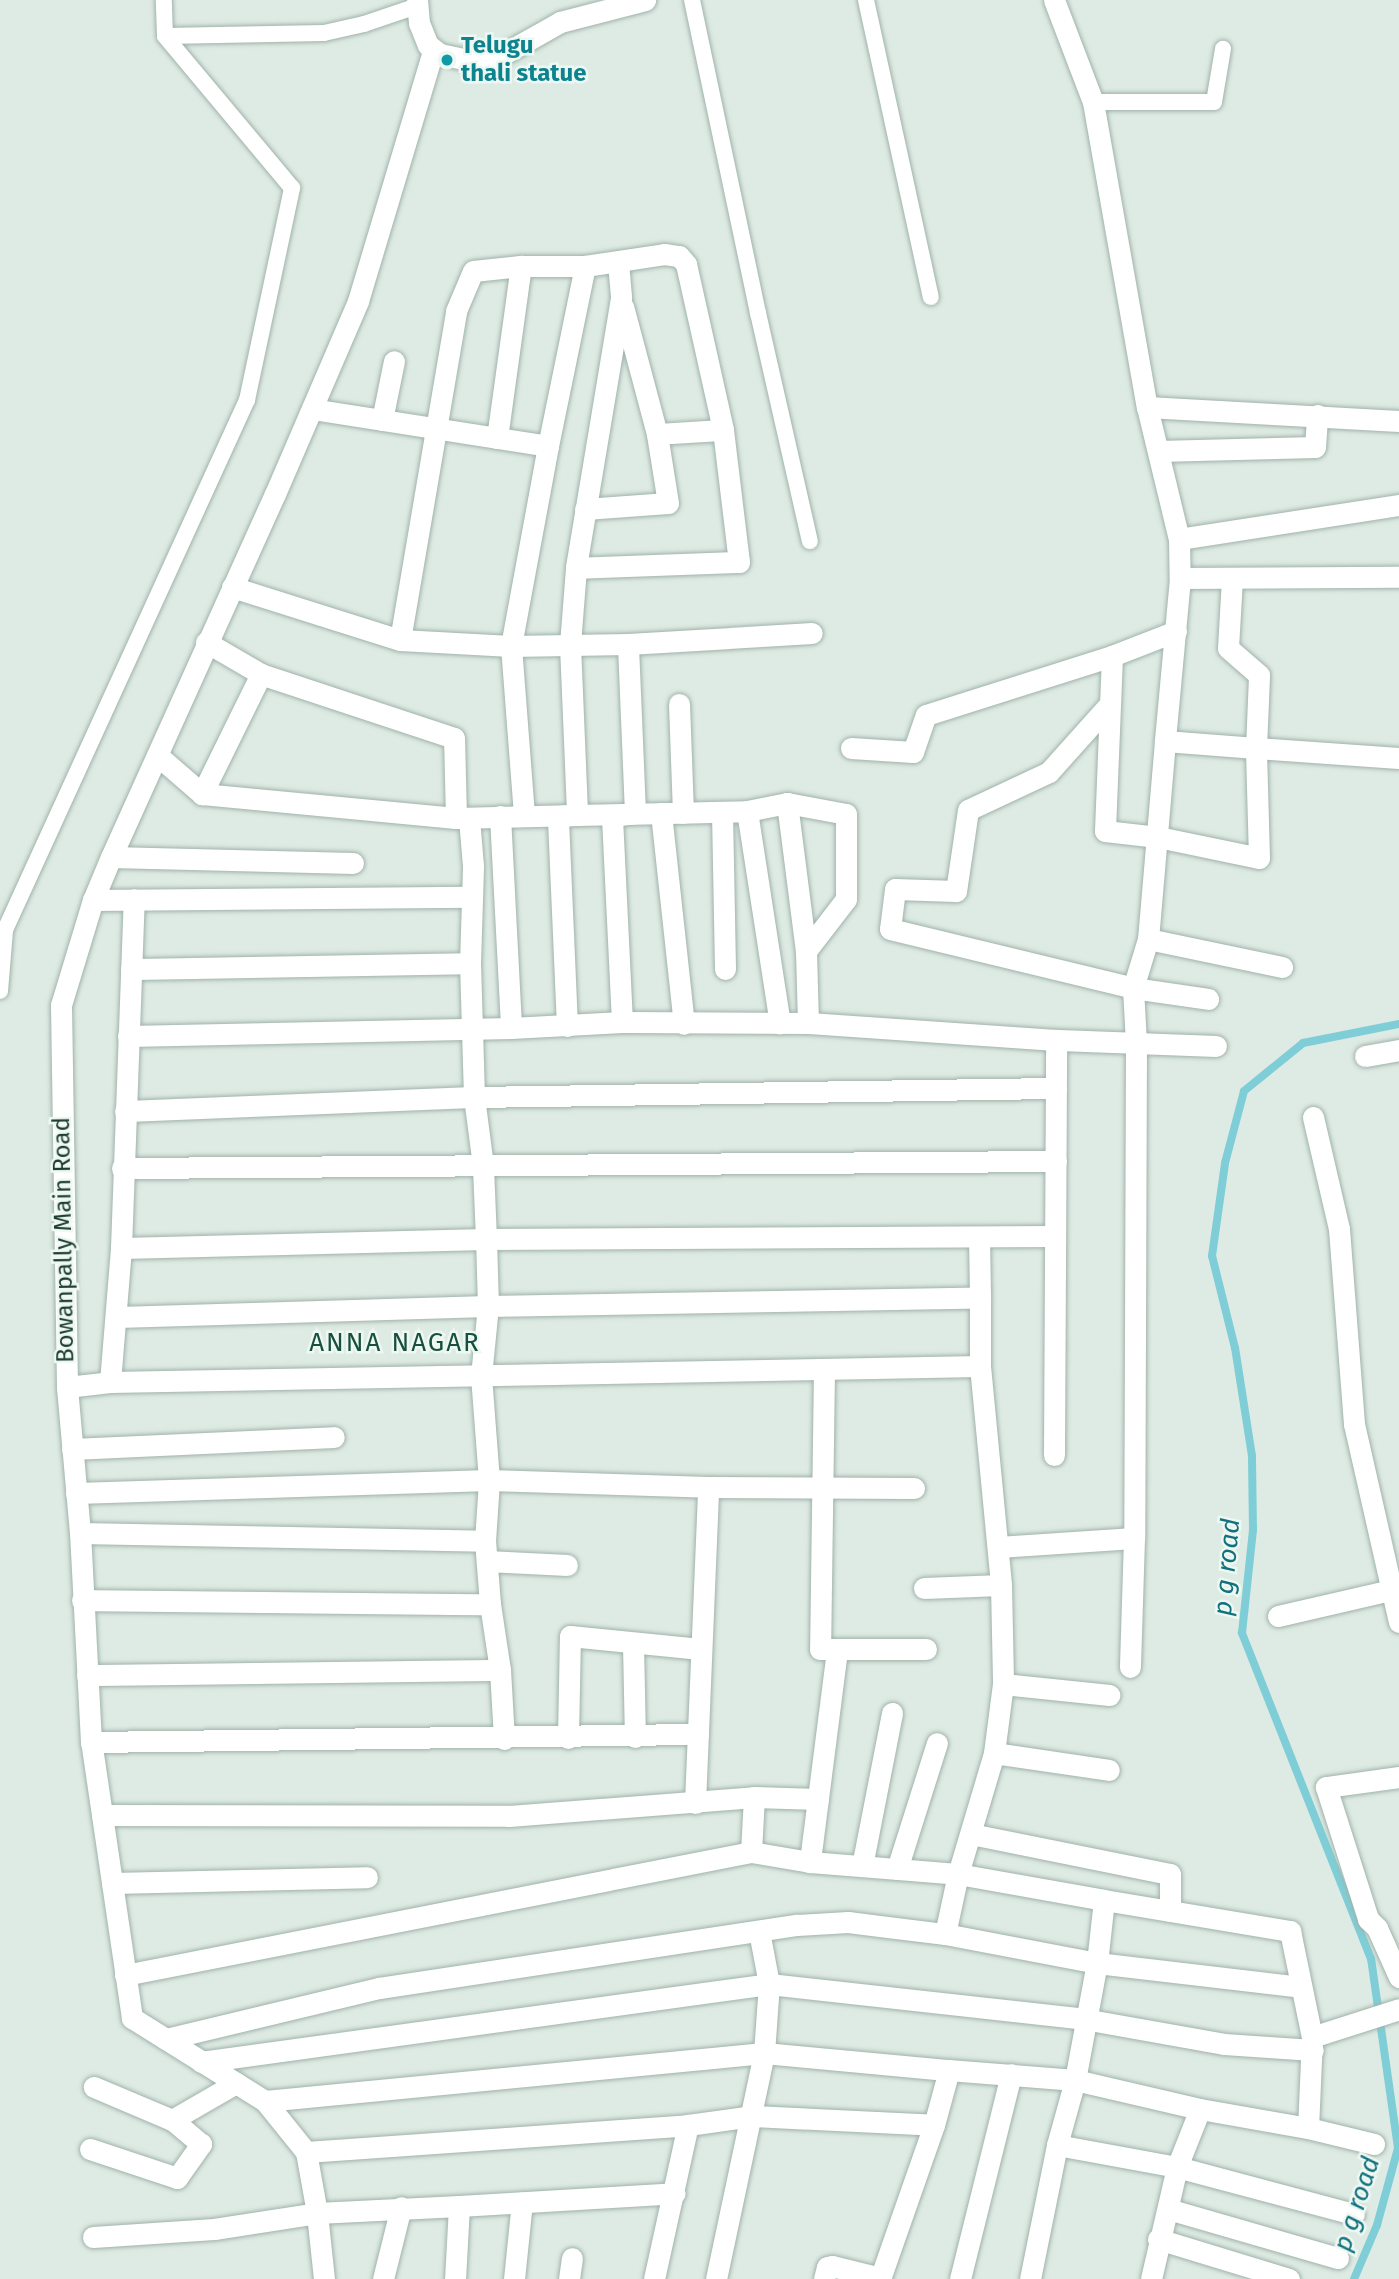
<!DOCTYPE html>
<html>
<head>
<meta charset="utf-8">
<style>
  body { margin:0 }
  #map { position:relative; width:1399px; height:2279px; overflow:hidden; background:#deebe4; font-family:"Fira Sans",sans-serif }
  div>[style] { position:absolute }
  [style*='--x'] { left:calc(var(--x)*1px); top:calc(var(--y)*1px); width:calc(var(--w)*1px); rotate:calc(var(--a)*1deg) }
  .stream>* { height:8px; margin:-4px; padding:0 4px; transform-origin:4px; border-radius:4px; background:#7fced7 }
  .roads { filter:drop-shadow(0 0 2px #a0b3ab) drop-shadow(0 0 2px #a0b3ab) }
  .service>* { height:16px; margin:-8px; padding:0 8px; transform-origin:8px; border-radius:8px; background:#fff }
  .minor>* { height:21px; margin:-10.5px; padding:0 10.5px; transform-origin:10.5px; border-radius:10.5px; background:#fff }
  .tertiary>* { height:21px; margin:-10.5px; padding:0 10.5px; transform-origin:10.5px; border-radius:10.5px; background:#fff }
  .dots>* { width:19px; height:19px; translate:-50% -50%; box-sizing:border-box; border:4px solid #eef8f2; border-radius:50% }
  span { translate:-50% -50%; white-space:nowrap; text-align:center; line-height:1.15; -webkit-text-stroke:5px #eef8f2; paint-order:stroke }
  .culture-label { font-size:24px; color:#0d838f; font-weight:700 }
  .left { translate:0 -50%; text-align:left }
  .street-label { font-size:24px; color:#1d3c32 }
  .neighbourhood-label { font-size:26px; color:#175040; letter-spacing:2px }
  .water-label { font-size:26px; color:#12717e; font-style:italic }
</style>
</head>
<body>
<div id="map">
  <div class="stream">
    <i style="--x:1354;--y:2279;--w:59;--a:-66.9"></i>
    <i style="--x:1377;--y:2225;--w:80;--a:-74.7"></i>
    <i style="--x:1398;--y:2148;--w:191;--a:-98.1"></i>
    <i style="--x:1371;--y:1959;--w:351;--a:-111.6"></i>
    <i style="--x:1242;--y:1633;--w:104;--a:-83.9"></i>
    <i style="--x:1253;--y:1530;--w:74;--a:-90.8"></i>
    <i style="--x:1252;--y:1456;--w:109;--a:-98.9"></i>
    <i style="--x:1235;--y:1348;--w:95;--a:-104"></i>
    <i style="--x:1212;--y:1256;--w:94;--a:-82"></i>
    <i style="--x:1225;--y:1163;--w:74;--a:-75.2"></i>
    <i style="--x:1244;--y:1091;--w:76;--a:-39.1"></i>
    <i style="--x:1303;--y:1043;--w:98;--a:-11.2"></i>
  </div>
  <div class="roads">
    <div class="service">
      <i style="--x:692;--y:0;--w:320;--a:78.1"></i>
      <i style="--x:758;--y:313;--w:234;--a:77.2"></i>
      <i style="--x:866;--y:0;--w:304;--a:77.7"></i>
      <i style="--x:165;--y:36;--w:159;--a:-1.1"></i>
      <i style="--x:324;--y:33;--w:41;--a:-12.7"></i>
      <i style="--x:364;--y:24;--w:56;--a:-18.8"></i>
      <i style="--x:1093;--y:102;--w:121;--a:0"></i>
      <i style="--x:1214;--y:102;--w:54;--a:-80.4"></i>
      <i style="--x:0;--y:991;--w:61;--a:-85.3"></i>
      <i style="--x:5;--y:930;--w:583;--a:-65.46"></i>
      <i style="--x:247;--y:400;--w:217;--a:-78"></i>
      <i style="--x:292;--y:188;--w:198;--a:-129.9"></i>
      <i style="--x:165;--y:36;--w:36;--a:-92"></i>
    </div>
    <div class="minor">
      <i style="--x:1054;--y:0;--w:109;--a:69.1"></i>
      <i style="--x:1093;--y:102;--w:310;--a:80"></i>
      <i style="--x:1147;--y:407;--w:136;--a:76.4"></i>
      <i style="--x:1179;--y:539;--w:39;--a:89"></i>
      <i style="--x:1180;--y:578;--w:219;--a:-0.3"></i>
      <i style="--x:618;--y:262;--w:36;--a:85"></i>
      <i style="--x:621;--y:298;--w:274;--a:99.5"></i>
      <i style="--x:576;--y:568;--w:77;--a:94.5"></i>
      <i style="--x:570;--y:645;--w:170;--a:87.6"></i>
      <i style="--x:577;--y:815;--w:170;--a:-1.3"></i>
      <i style="--x:747;--y:811;--w:41;--a:-11.3"></i>
      <i style="--x:787;--y:803;--w:149;--a:82.7"></i>
      <i style="--x:806;--y:951;--w:72;--a:88.4"></i>
      <i style="--x:808;--y:1023;--w:249;--a:3.9"></i>
      <i style="--x:1147;--y:407;--w:252;--a:3.2"></i>
      <i style="--x:312;--y:409;--w:239;--a:8.9"></i>
      <i style="--x:548;--y:446;--w:203;--a:100.5"></i>
      <i style="--x:511;--y:646;--w:169;--a:85.6"></i>
      <i style="--x:382;--y:420;--w:60;--a:-78.5"></i>
      <i style="--x:657;--y:434;--w:66;--a:-3.5"></i>
      <i style="--x:497;--y:438;--w:174;--a:-82.1"></i>
      <i style="--x:548;--y:446;--w:184;--a:-78.4"></i>
      <i style="--x:1158;--y:451;--w:157;--a:-1.5"></i>
      <i style="--x:1315;--y:447;--w:32;--a:-86"></i>
      <i style="--x:585;--y:509;--w:83;--a:-4.1"></i>
      <i style="--x:668;--y:503;--w:70;--a:-99.1"></i>
      <i style="--x:657;--y:434;--w:132;--a:-104.9"></i>
      <i style="--x:1179;--y:539;--w:223;--a:-8.8"></i>
      <i style="--x:1180;--y:578;--w:164;--a:95.3"></i>
      <i style="--x:1165;--y:741;--w:91;--a:4.4"></i>
      <i style="--x:1256;--y:748;--w:73;--a:-87.6"></i>
      <i style="--x:1259;--y:675;--w:41;--a:-138.9"></i>
      <i style="--x:1228;--y:648;--w:69;--a:-86.7"></i>
      <i style="--x:232;--y:587;--w:176;--a:17.5"></i>
      <i style="--x:400;--y:640;--w:111;--a:3.1"></i>
      <i style="--x:511;--y:646;--w:117;--a:-1"></i>
      <i style="--x:628;--y:644;--w:184;--a:-3.4"></i>
      <i style="--x:1176;--y:631;--w:69;--a:158.7"></i>
      <i style="--x:1112;--y:656;--w:175;--a:92.3"></i>
      <i style="--x:1105;--y:831;--w:53;--a:6.5"></i>
      <i style="--x:1158;--y:837;--w:103;--a:11.7"></i>
      <i style="--x:1259;--y:858;--w:110;--a:-91.6"></i>
      <i style="--x:1256;--y:748;--w:143;--a:4"></i>
      <i style="--x:400;--y:640;--w:334;--a:-80.3"></i>
      <i style="--x:456;--y:311;--w:43;--a:-67"></i>
      <i style="--x:473;--y:271;--w:48;--a:-5.9"></i>
      <i style="--x:521;--y:266;--w:64;--a:0"></i>
      <i style="--x:585;--y:266;--w:80;--a:-8.6"></i>
      <i style="--x:664;--y:254;--w:15;--a:8"></i>
      <i style="--x:679;--y:256;--w:11;--a:49"></i>
      <i style="--x:686;--y:264;--w:170;--a:77.4"></i>
      <i style="--x:723;--y:430;--w:133;--a:83.1"></i>
      <i style="--x:739;--y:562;--w:163;--a:177.9"></i>
      <i style="--x:206;--y:642;--w:64;--a:30.2"></i>
      <i style="--x:679;--y:704;--w:109;--a:87.9"></i>
      <i style="--x:1108;--y:706;--w:89;--a:131.8"></i>
      <i style="--x:1049;--y:772;--w:89;--a:154.9"></i>
      <i style="--x:968;--y:810;--w:82;--a:98.4"></i>
      <i style="--x:956;--y:891;--w:61;--a:-178.1"></i>
      <i style="--x:895;--y:889;--w:40;--a:97.1"></i>
      <i style="--x:890;--y:929;--w:250;--a:13.6"></i>
      <i style="--x:1133;--y:988;--w:76;--a:8.3"></i>
      <i style="--x:1165;--y:741;--w:199;--a:94.9"></i>
      <i style="--x:1148;--y:939;--w:51;--a:107"></i>
      <i style="--x:1133;--y:988;--w:55;--a:86.9"></i>
      <i style="--x:1136;--y:1043;--w:80;--a:2.1"></i>
      <i style="--x:851;--y:748;--w:62;--a:3.7"></i>
      <i style="--x:913;--y:752;--w:39;--a:-71"></i>
      <i style="--x:926;--y:715;--w:195;--a:-17.6"></i>
      <i style="--x:157;--y:755;--w:60;--a:40.9"></i>
      <i style="--x:202;--y:794;--w:255;--a:5.4"></i>
      <i style="--x:456;--y:818;--w:121;--a:-1.4"></i>
      <i style="--x:787;--y:803;--w:60;--a:10.6"></i>
      <i style="--x:846;--y:814;--w:85;--a:90"></i>
      <i style="--x:846;--y:899;--w:66;--a:127.6"></i>
      <i style="--x:747;--y:811;--w:215;--a:81.2"></i>
      <i style="--x:722;--y:812;--w:157;--a:88.9"></i>
      <i style="--x:661;--y:813;--w:212;--a:83.8"></i>
      <i style="--x:500;--y:816;--w:212;--a:87"></i>
      <i style="--x:111;--y:857;--w:242;--a:1.4"></i>
      <i style="--x:93;--y:900;--w:379;--a:-0.5"></i>
      <i style="--x:1148;--y:939;--w:137;--a:11.8"></i>
      <i style="--x:131;--y:969;--w:339;--a:-1"></i>
      <i style="--x:622;--y:1022;--w:206;--a:-92.8"></i>
      <i style="--x:612;--y:816;--w:23;--a:-7"></i>
      <i style="--x:635;--y:813;--w:169;--a:-92.4"></i>
      <i style="--x:567;--y:1026;--w:210;--a:-92.5"></i>
      <i style="--x:558;--y:816;--w:15;--a:-4"></i>
      <i style="--x:128;--y:1036;--w:383;--a:-1.2"></i>
      <i style="--x:511;--y:1028;--w:111;--a:-3.1"></i>
      <i style="--x:622;--y:1022;--w:186;--a:0.3"></i>
      <i style="--x:1365;--y:1056;--w:35;--a:-10"></i>
      <i style="--x:125;--y:1111;--w:349;--a:-2.3"></i>
      <i style="--x:474;--y:1097;--w:582;--a:-0.89"></i>
      <i style="--x:1313;--y:1117;--w:115;--a:76.9"></i>
      <i style="--x:1339;--y:1229;--w:196;--a:85.6"></i>
      <i style="--x:1354;--y:1424;--w:203;--a:77.2"></i>
      <i style="--x:122;--y:1168;--w:934;--a:-0.43"></i>
      <i style="--x:979;--y:1237;--w:60;--a:89"></i>
      <i style="--x:121;--y:1248;--w:365;--a:-1.4"></i>
      <i style="--x:486;--y:1239;--w:568;--a:-0.3"></i>
      <i style="--x:117;--y:1317;--w:371;--a:-1.7"></i>
      <i style="--x:488;--y:1306;--w:492;--a:-1"></i>
      <i style="--x:980;--y:1297;--w:69;--a:90"></i>
      <i style="--x:980;--y:1366;--w:220;--a:84.5"></i>
      <i style="--x:1001;--y:1585;--w:99;--a:88.8"></i>
      <i style="--x:1003;--y:1684;--w:107;--a:5.9"></i>
      <i style="--x:824;--y:1369;--w:280;--a:90.8"></i>
      <i style="--x:820;--y:1649;--w:106;--a:0"></i>
      <i style="--x:110;--y:1382;--w:134;--a:-85.3"></i>
      <i style="--x:121;--y:1248;--w:349;--a:-87.9"></i>
      <i style="--x:67;--y:1387;--w:43;--a:-6.6"></i>
      <i style="--x:110;--y:1382;--w:870;--a:-1.05"></i>
      <i style="--x:72;--y:1449;--w:262;--a:-2.6"></i>
      <i style="--x:1054;--y:1455;--w:415;--a:-89.7"></i>
      <i style="--x:1056;--y:1040;--w:80;--a:2.1"></i>
      <i style="--x:1136;--y:1043;--w:495;--a:90.2"></i>
      <i style="--x:1134;--y:1538;--w:129;--a:91.8"></i>
      <i style="--x:76;--y:1493;--w:413;--a:-1.8"></i>
      <i style="--x:489;--y:1480;--w:104;--a:-94.4"></i>
      <i style="--x:481;--y:1376;--w:70;--a:-84.3"></i>
      <i style="--x:488;--y:1306;--w:67;--a:-91.7"></i>
      <i style="--x:486;--y:1239;--w:73;--a:-92.4"></i>
      <i style="--x:483;--y:1166;--w:70;--a:-97.4"></i>
      <i style="--x:474;--y:1097;--w:134;--a:-91.7"></i>
      <i style="--x:470;--y:963;--w:97;--a:-88.2"></i>
      <i style="--x:473;--y:866;--w:48;--a:-94.8"></i>
      <i style="--x:469;--y:818;--w:13;--a:180"></i>
      <i style="--x:456;--y:818;--w:80;--a:-91.4"></i>
      <i style="--x:454;--y:738;--w:203;--a:-161.7"></i>
      <i style="--x:261;--y:674;--w:134;--a:116.2"></i>
      <i style="--x:80;--y:1533;--w:405;--a:1.1"></i>
      <i style="--x:998;--y:1547;--w:136;--a:-3.8"></i>
      <i style="--x:487;--y:1561;--w:80;--a:2.9"></i>
      <i style="--x:924;--y:1588;--w:77;--a:-2.2"></i>
      <i style="--x:82;--y:1600;--w:408;--a:0.6"></i>
      <i style="--x:1278;--y:1616;--w:124;--a:-13"></i>
      <i style="--x:633;--y:1644;--w:93;--a:88.8"></i>
      <i style="--x:837;--y:1650;--w:214;--a:97.3"></i>
      <i style="--x:810;--y:1862;--w:148;--a:4.6"></i>
      <i style="--x:958;--y:1874;--w:148;--a:10.1"></i>
      <i style="--x:87;--y:1675;--w:413;--a:-0.7"></i>
      <i style="--x:568;--y:1738;--w:102;--a:-88.9"></i>
      <i style="--x:570;--y:1636;--w:131;--a:5.7"></i>
      <i style="--x:504;--y:1739;--w:69;--a:-93.3"></i>
      <i style="--x:500;--y:1670;--w:67;--a:-98.6"></i>
      <i style="--x:490;--y:1604;--w:63;--a:-94.5"></i>
      <i style="--x:485;--y:1541;--w:61;--a:-86.2"></i>
      <i style="--x:489;--y:1480;--w:219;--a:1.8"></i>
      <i style="--x:708;--y:1487;--w:206;--a:0.3"></i>
      <i style="--x:91;--y:1742;--w:607;--a:-0.76"></i>
      <i style="--x:994;--y:1753;--w:116;--a:8.4"></i>
      <i style="--x:1399;--y:1777;--w:74;--a:172.2"></i>
      <i style="--x:1326;--y:1787;--w:139;--a:72.3"></i>
      <i style="--x:1368;--y:1919;--w:13;--a:45"></i>
      <i style="--x:1377;--y:1928;--w:54;--a:65.8"></i>
      <i style="--x:695;--y:1803;--w:316;--a:-87.6"></i>
      <i style="--x:102;--y:1815;--w:407;--a:0.1"></i>
      <i style="--x:509;--y:1816;--w:246;--a:-4.4"></i>
      <i style="--x:754;--y:1797;--w:64;--a:1.8"></i>
      <i style="--x:971;--y:1834;--w:203;--a:11.4"></i>
      <i style="--x:1170;--y:1874;--w:37;--a:90"></i>
      <i style="--x:751;--y:1852;--w:60;--a:9.6"></i>
      <i style="--x:862;--y:1866;--w:156;--a:-78.9"></i>
      <i style="--x:897;--y:1869;--w:132;--a:-72.4"></i>
      <i style="--x:112;--y:1883;--w:255;--a:-1.3"></i>
      <i style="--x:945;--y:1934;--w:61;--a:-77.8"></i>
      <i style="--x:958;--y:1874;--w:126;--a:-73.4"></i>
      <i style="--x:994;--y:1753;--w:70;--a:-82.6"></i>
      <i style="--x:125;--y:1975;--w:638;--a:-11.12"></i>
      <i style="--x:751;--y:1852;--w:55;--a:-86.9"></i>
      <i style="--x:1312;--y:2037;--w:91;--a:-17.8"></i>
      <i style="--x:166;--y:2039;--w:219;--a:-13.5"></i>
      <i style="--x:379;--y:1988;--w:423;--a:-8.6"></i>
      <i style="--x:797;--y:1925;--w:51;--a:-3.4"></i>
      <i style="--x:848;--y:1922;--w:98;--a:7.1"></i>
      <i style="--x:945;--y:1934;--w:155;--a:10.8"></i>
      <i style="--x:1097;--y:1963;--w:205;--a:6.7"></i>
      <i style="--x:201;--y:2062;--w:573;--a:-7.82"></i>
      <i style="--x:769;--y:1984;--w:317;--a:6.3"></i>
      <i style="--x:1084;--y:2019;--w:142;--a:10.1"></i>
      <i style="--x:1224;--y:2044;--w:89;--a:3.9"></i>
      <i style="--x:265;--y:2101;--w:501;--a:-5.49"></i>
      <i style="--x:764;--y:2053;--w:186;--a:5.3"></i>
      <i style="--x:172;--y:2120;--w:74;--a:-30"></i>
      <i style="--x:1057;--y:2145;--w:122;--a:10.4"></i>
      <i style="--x:1177;--y:2167;--w:183;--a:14.9"></i>
      <i style="--x:90;--y:2149;--w:92;--a:18.4"></i>
      <i style="--x:177;--y:2178;--w:42;--a:-54.8"></i>
      <i style="--x:201;--y:2144;--w:38;--a:-140"></i>
      <i style="--x:172;--y:2120;--w:85;--a:-157.1"></i>
      <i style="--x:306;--y:2152;--w:383;--a:-4"></i>
      <i style="--x:688;--y:2125;--w:66;--a:-7.9"></i>
      <i style="--x:753;--y:2116;--w:181;--a:2.8"></i>
      <i style="--x:459;--y:2206;--w:216;--a:-3.4"></i>
      <i style="--x:1168;--y:2209;--w:177;--a:16.1"></i>
      <i style="--x:93;--y:2237;--w:121;--a:-3.8"></i>
      <i style="--x:214;--y:2229;--w:104;--a:-8.8"></i>
      <i style="--x:317;--y:2213;--w:142;--a:-2.8"></i>
      <i style="--x:459;--y:2206;--w:73;--a:93.1"></i>
      <i style="--x:1158;--y:2239;--w:137;--a:17"></i>
      <i style="--x:324;--y:2279;--w:66;--a:-96.1"></i>
      <i style="--x:317;--y:2213;--w:62;--a:-100.2"></i>
      <i style="--x:306;--y:2152;--w:65;--a:-128.8"></i>
      <i style="--x:265;--y:2101;--w:157;--a:-148"></i>
      <i style="--x:132;--y:2018;--w:279;--a:-98.4"></i>
      <i style="--x:91;--y:1742;--w:209;--a:-93"></i>
      <i style="--x:80;--y:1533;--w:147;--a:-95.1"></i>
      <i style="--x:67;--y:1387;--w:382;--a:-90.9"></i>
      <i style="--x:61;--y:1005;--w:110;--a:-73.1"></i>
      <i style="--x:93;--y:900;--w:47;--a:-67.3"></i>
      <i style="--x:111;--y:857;--w:398;--a:-65.7"></i>
      <i style="--x:275;--y:494;--w:210;--a:-66.7"></i>
      <i style="--x:358;--y:301;--w:261;--a:-73.3"></i>
      <i style="--x:383;--y:2279;--w:74;--a:-76"></i>
      <i style="--x:514;--y:2279;--w:77;--a:-84.1"></i>
      <i style="--x:569;--y:2279;--w:21;--a:-82"></i>
      <i style="--x:654;--y:2279;--w:158;--a:-77.6"></i>
      <i style="--x:716;--y:2279;--w:231;--a:-78"></i>
      <i style="--x:764;--y:2053;--w:69;--a:-85.9"></i>
      <i style="--x:769;--y:1984;--w:54;--a:-100.7"></i>
      <i style="--x:824;--y:2279;--w:12;--a:-76"></i>
      <i style="--x:827;--y:2267;--w:5;--a:-11"></i>
      <i style="--x:832;--y:2266;--w:50;--a:13.8"></i>
      <i style="--x:880;--y:2279;--w:163;--a:-70.7"></i>
      <i style="--x:934;--y:2125;--w:57;--a:-74.7"></i>
      <i style="--x:949;--y:2070;--w:126;--a:4.5"></i>
      <i style="--x:1075;--y:2080;--w:119;--a:-79.4"></i>
      <i style="--x:1097;--y:1963;--w:63;--a:-83.7"></i>
      <i style="--x:1104;--y:1900;--w:189;--a:9.5"></i>
      <i style="--x:1290;--y:1931;--w:108;--a:78.3"></i>
      <i style="--x:1312;--y:2037;--w:91;--a:92.5"></i>
      <i style="--x:960;--y:2279;--w:211;--a:-76"></i>
      <i style="--x:1030;--y:2279;--w:137;--a:-78.6"></i>
      <i style="--x:1057;--y:2145;--w:67;--a:-74.5"></i>
      <i style="--x:1075;--y:2080;--w:128;--a:13.1"></i>
      <i style="--x:1200;--y:2109;--w:110;--a:10"></i>
      <i style="--x:1308;--y:2128;--w:68;--a:13.6"></i>
      <i style="--x:1151;--y:2279;--w:115;--a:-76.9"></i>
      <i style="--x:1177;--y:2167;--w:62;--a:-68.4"></i>
    </div>
    <div class="tertiary">
      <i style="--x:417;--y:0;--w:23;--a:85"></i>
      <i style="--x:419;--y:23;--w:24;--a:68"></i>
      <i style="--x:428;--y:45;--w:15;--a:37"></i>
      <i style="--x:440;--y:54;--w:24;--a:12"></i>
      <i style="--x:463;--y:59;--w:37;--a:-5"></i>
      <i style="--x:500;--y:56;--w:69;--a:-29.5"></i>
      <i style="--x:560;--y:22;--w:88;--a:-14.5"></i>
    </div>
  </div>
  <div class="dots">
    <i style="left:447px;top:60px;background:#0f9aa8"></i>
  </div>
  <div class="culture-label">
    <span class="left" style="left:461px;top:60px">Telugu<br>thali statue</span>
  </div>
  <div class="street-label">
    <span style="left:64px;top:1240px;rotate:-91deg">Bowanpally Main Road</span>
  </div>
  <div class="neighbourhood-label">
    <span style="left:395px;top:1343px">ANNA NAGAR</span>
  </div>
  <div class="water-label">
    <span style="left:1227px;top:1567px;rotate:-85deg">p g road</span>
    <span style="left:1357px;top:2204px;rotate:-72deg">p g road</span>
  </div>
</div>
</body>
</html>
